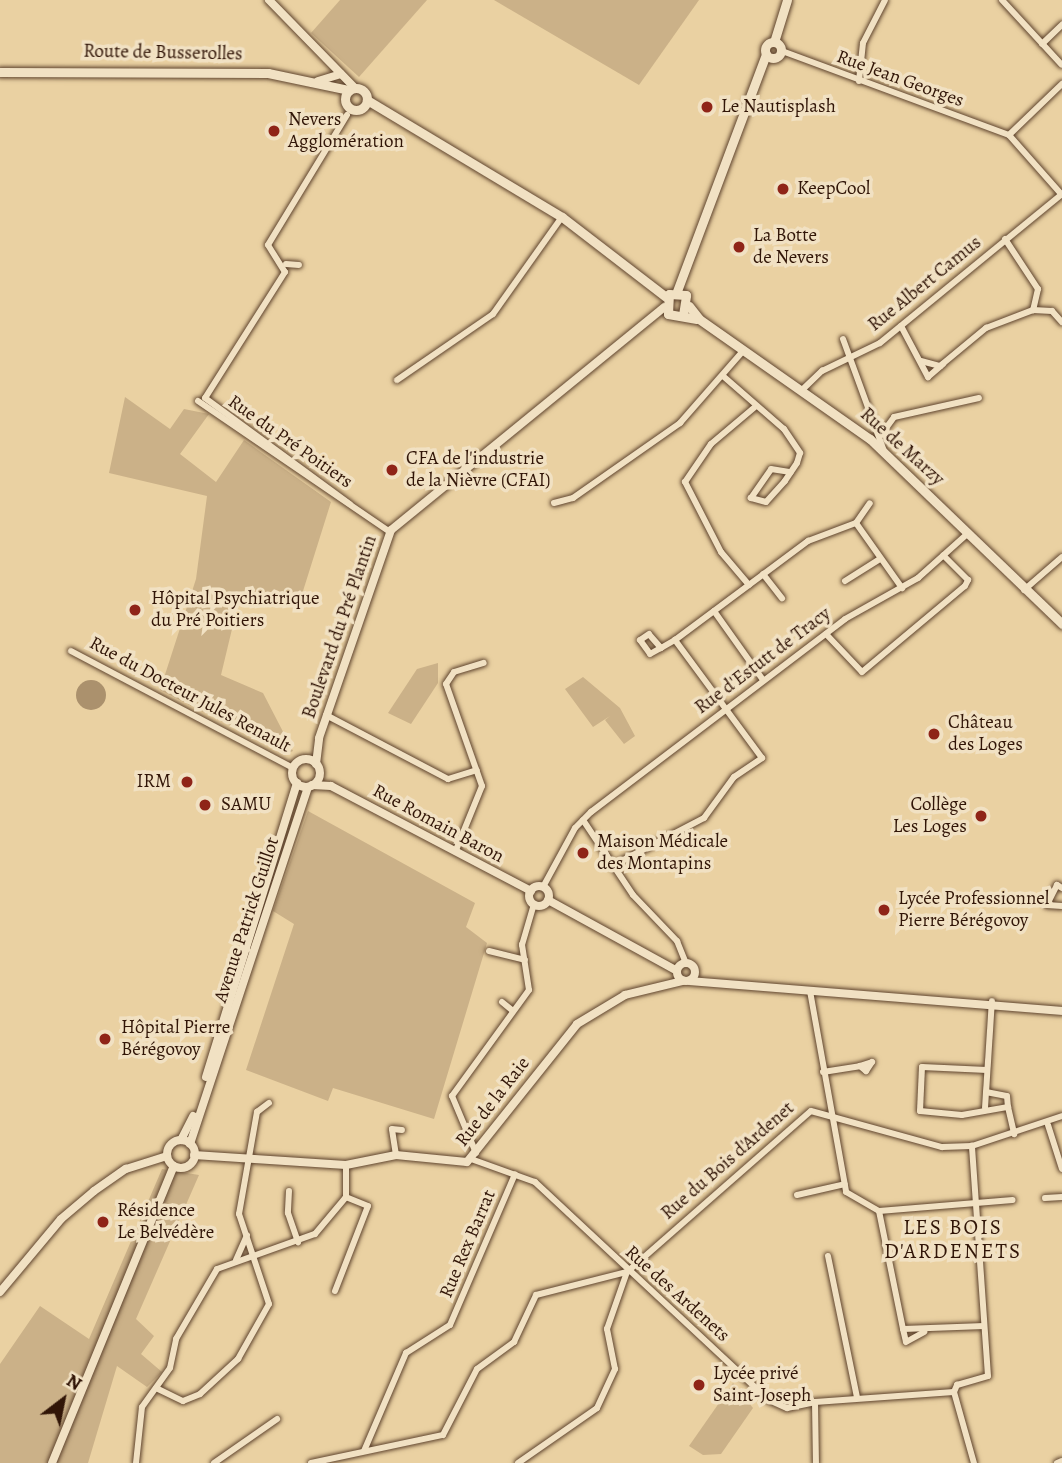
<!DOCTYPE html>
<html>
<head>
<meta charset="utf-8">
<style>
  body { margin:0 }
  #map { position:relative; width:1062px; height:1463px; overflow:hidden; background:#ead1a2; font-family:Alegreya,serif }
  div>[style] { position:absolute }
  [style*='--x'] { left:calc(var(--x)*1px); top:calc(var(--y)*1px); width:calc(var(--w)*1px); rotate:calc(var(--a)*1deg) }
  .green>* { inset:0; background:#cbb188 }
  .water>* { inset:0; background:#ab916d }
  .round { border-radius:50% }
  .roads { filter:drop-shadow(0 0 2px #5f442e) drop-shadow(0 0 2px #5f442e) }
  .minor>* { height:6px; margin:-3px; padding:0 3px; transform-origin:3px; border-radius:3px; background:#f1e1c3 }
  .tertiary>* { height:8px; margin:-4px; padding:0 4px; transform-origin:4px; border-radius:4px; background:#f1e1c3 }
  .tertiary>.ring { margin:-4px; padding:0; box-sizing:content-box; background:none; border:8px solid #f1e1c3; border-radius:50% }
  .secondary>* { height:9px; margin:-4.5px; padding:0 4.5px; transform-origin:4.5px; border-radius:4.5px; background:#f1e1c3 }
  .secondary>.ring { margin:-4.5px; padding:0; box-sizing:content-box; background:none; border:9px solid #f1e1c3; border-radius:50% }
  .dots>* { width:19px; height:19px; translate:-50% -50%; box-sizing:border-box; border:4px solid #f1e1c3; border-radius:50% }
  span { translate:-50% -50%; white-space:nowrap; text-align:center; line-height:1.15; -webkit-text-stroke:7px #f1e1c3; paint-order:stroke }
  .street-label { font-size:19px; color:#311507 }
  .poi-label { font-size:19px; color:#311507 }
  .left { translate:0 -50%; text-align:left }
  .right { translate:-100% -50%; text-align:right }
  .neighbourhood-label { font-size:21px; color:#311507; letter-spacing:2px }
  .north { position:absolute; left:28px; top:1365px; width:70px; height:70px; -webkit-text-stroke:5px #f1e1c3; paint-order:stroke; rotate:32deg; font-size:19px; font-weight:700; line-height:28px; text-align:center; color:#311507 }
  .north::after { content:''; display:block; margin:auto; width:24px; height:32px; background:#311507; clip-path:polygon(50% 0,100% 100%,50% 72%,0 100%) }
</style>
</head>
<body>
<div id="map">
  <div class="green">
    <i style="clip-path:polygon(340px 0,427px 0,359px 77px,311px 33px)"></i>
    <i style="clip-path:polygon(494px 0,699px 0,639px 85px)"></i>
    <i style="clip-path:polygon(125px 397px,170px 429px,184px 409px,209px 414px,180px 454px,216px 482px,244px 440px,331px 502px,298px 607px,257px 595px,238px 604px,221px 675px,263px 693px,293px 751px,286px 754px,160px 690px,196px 579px,207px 496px,109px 473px)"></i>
    <i style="clip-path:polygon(438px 663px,438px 683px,411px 724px,388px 713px,417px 669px)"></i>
    <i style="clip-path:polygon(583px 677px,620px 708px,635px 736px,624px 744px,605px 720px,610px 716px,593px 727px,565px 689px)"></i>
    <i style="clip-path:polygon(308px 811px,475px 903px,466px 927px,487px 943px,434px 1119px,333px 1088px,328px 1101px,246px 1070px,294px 924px,273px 911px)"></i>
    <i style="clip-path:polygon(162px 1169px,199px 1175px,136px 1319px,154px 1336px,141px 1354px,162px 1372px,147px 1387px,117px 1366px,88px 1463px,0 1463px,0 1364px,40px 1306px,89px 1339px)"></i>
    <i style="clip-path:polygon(733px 1383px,753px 1408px,721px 1454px,703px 1455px,689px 1446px)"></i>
  </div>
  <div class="water">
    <i class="round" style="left:76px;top:680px;width:30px;height:30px"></i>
  </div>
  <div class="roads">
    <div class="minor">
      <i style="--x:1002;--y:0;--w:88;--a:47.3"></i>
      <i style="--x:1042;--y:44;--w:28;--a:-44"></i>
      <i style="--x:782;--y:51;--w:242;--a:20.3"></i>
      <i style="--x:859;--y:81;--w:38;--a:-84"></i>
      <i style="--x:863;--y:43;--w:48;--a:-62.9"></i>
      <i style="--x:347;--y:115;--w:152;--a:121.3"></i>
      <i style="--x:268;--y:245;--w:32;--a:58"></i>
      <i style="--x:285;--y:272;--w:149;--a:122.4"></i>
      <i style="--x:205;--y:398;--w:180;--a:36.2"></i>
      <i style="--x:1009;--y:135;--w:80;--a:48.5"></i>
      <i style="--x:1009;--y:135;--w:74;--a:-43.9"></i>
      <i style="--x:1005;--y:239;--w:60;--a:56.6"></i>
      <i style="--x:1038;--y:289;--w:22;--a:103"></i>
      <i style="--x:286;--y:264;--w:13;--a:4"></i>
      <i style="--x:901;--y:326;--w:58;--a:62.1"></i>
      <i style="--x:928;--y:377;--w:20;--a:-41"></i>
      <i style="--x:843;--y:339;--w:119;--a:69.9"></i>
      <i style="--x:921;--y:361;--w:20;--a:15"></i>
      <i style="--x:940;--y:366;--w:60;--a:-39.6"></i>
      <i style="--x:986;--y:328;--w:50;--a:-21"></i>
      <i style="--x:1033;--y:310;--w:19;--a:3"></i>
      <i style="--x:1052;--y:311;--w:15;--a:48"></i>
      <i style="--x:723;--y:376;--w:81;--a:41"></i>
      <i style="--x:784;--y:429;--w:29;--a:56"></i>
      <i style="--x:800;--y:453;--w:10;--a:107"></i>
      <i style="--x:797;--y:463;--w:22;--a:124"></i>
      <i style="--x:785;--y:481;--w:28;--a:132"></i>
      <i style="--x:766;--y:502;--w:16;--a:-165"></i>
      <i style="--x:751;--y:498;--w:35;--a:-55"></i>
      <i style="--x:771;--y:469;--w:20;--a:9"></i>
      <i style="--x:397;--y:380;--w:116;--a:-34.5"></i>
      <i style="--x:493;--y:314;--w:119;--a:-54.6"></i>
      <i style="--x:802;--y:390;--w:28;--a:-44"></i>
      <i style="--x:822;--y:371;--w:64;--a:-25.8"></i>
      <i style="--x:880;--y:343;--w:235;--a:-39.3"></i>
      <i style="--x:198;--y:401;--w:232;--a:34.3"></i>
      <i style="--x:881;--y:435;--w:22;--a:-54"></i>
      <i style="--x:894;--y:417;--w:87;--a:-12.6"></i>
      <i style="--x:554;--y:503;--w:20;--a:-15"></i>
      <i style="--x:573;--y:498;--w:131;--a:-35"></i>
      <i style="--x:680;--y:423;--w:97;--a:-48.8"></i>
      <i style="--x:856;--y:523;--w:24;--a:-55"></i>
      <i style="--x:763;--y:574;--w:31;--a:52"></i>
      <i style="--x:845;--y:581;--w:41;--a:-32.2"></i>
      <i style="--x:749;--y:585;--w:43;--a:-130.3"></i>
      <i style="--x:721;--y:552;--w:79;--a:-117.2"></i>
      <i style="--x:685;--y:482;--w:46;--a:-55.6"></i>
      <i style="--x:711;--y:444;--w:57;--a:-40.1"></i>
      <i style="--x:1024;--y:590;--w:50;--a:-41"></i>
      <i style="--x:714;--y:611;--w:85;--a:54.6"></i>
      <i style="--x:826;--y:634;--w:52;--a:46.5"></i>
      <i style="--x:862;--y:672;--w:134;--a:-39.9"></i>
      <i style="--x:965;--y:586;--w:7;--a:-63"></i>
      <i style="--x:968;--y:580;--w:35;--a:-135"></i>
      <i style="--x:661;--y:648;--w:18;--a:-131"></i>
      <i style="--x:649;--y:634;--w:11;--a:146"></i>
      <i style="--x:640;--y:640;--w:17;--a:54"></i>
      <i style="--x:650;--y:654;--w:13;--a:-29"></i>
      <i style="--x:661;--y:648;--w:16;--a:-30"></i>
      <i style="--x:675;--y:640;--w:166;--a:-36.7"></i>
      <i style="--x:808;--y:541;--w:51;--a:-20.6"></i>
      <i style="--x:856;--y:523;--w:80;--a:54.7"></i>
      <i style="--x:71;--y:651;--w:251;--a:27.8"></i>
      <i style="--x:326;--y:715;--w:138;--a:27.7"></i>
      <i style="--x:448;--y:779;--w:30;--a:-17"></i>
      <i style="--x:583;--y:820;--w:90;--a:56.3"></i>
      <i style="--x:633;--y:895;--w:64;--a:46.3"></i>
      <i style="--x:677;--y:941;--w:24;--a:68"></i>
      <i style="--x:456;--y:850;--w:69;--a:-67.9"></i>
      <i style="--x:482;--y:786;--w:108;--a:-109.4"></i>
      <i style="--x:446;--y:684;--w:14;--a:-56"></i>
      <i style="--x:454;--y:672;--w:31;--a:-17"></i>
      <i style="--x:612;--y:866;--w:104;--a:-27.6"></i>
      <i style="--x:704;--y:818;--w:51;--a:-53.8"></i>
      <i style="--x:734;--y:777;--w:34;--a:-34"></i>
      <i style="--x:762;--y:758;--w:147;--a:-126.4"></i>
      <i style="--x:543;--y:887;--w:67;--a:-61.5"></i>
      <i style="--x:575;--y:828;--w:23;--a:-45"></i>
      <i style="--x:591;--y:812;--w:319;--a:-37.2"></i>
      <i style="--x:845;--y:619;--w:84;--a:-29.3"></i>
      <i style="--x:918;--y:578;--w:66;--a:-41.9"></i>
      <i style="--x:1062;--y:888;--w:6;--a:-149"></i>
      <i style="--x:1057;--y:885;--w:22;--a:117"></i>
      <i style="--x:1047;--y:905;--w:15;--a:4"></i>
      <i style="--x:489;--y:951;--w:37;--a:14"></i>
      <i style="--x:810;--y:991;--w:204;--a:79.8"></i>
      <i style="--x:846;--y:1192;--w:38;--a:30"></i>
      <i style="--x:502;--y:1002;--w:14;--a:39"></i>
      <i style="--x:987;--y:1070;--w:65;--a:-177.4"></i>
      <i style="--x:922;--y:1067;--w:44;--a:92.6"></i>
      <i style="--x:920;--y:1111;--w:42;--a:5.4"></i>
      <i style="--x:962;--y:1115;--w:47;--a:-9.9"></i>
      <i style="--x:1008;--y:1107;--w:28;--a:77"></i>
      <i style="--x:823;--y:1072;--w:37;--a:-9"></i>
      <i style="--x:860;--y:1066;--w:8;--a:40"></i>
      <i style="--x:866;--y:1071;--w:11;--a:-56"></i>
      <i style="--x:872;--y:1062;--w:13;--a:162"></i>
      <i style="--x:986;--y:1092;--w:21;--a:11"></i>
      <i style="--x:1007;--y:1096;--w:11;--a:85"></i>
      <i style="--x:985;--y:1108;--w:107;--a:-86.3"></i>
      <i style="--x:1048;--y:1125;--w:46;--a:72.3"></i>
      <i style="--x:476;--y:1153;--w:62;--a:-112.8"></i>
      <i style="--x:452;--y:1096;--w:131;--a:-54"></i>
      <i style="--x:529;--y:990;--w:46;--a:-98.8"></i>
      <i style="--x:522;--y:945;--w:43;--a:-73.7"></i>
      <i style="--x:396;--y:1155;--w:26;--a:-99"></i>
      <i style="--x:392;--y:1129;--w:10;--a:6"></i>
      <i style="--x:471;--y:1159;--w:68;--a:19.8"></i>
      <i style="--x:535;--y:1182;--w:320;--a:43"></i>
      <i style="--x:769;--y:1400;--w:20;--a:24"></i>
      <i style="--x:787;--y:1408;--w:29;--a:-12"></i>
      <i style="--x:815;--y:1402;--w:61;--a:89.1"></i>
      <i style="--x:289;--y:1191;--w:22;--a:93"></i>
      <i style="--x:288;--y:1213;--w:31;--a:71"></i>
      <i style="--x:797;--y:1195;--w:49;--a:-12.9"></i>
      <i style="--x:1045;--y:1198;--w:17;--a:-3"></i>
      <i style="--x:828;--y:1256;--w:144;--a:78.4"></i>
      <i style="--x:236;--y:1260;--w:27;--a:-66"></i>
      <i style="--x:335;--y:1291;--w:91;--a:-68.8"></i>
      <i style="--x:368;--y:1206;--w:24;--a:-158"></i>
      <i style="--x:984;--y:1326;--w:81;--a:177.9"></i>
      <i style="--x:903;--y:1329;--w:120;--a:-101.5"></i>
      <i style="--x:879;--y:1211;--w:134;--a:-4.7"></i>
      <i style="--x:903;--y:1329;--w:13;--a:77"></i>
      <i style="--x:906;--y:1342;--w:21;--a:-29"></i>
      <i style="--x:156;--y:1388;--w:30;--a:26"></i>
      <i style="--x:183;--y:1401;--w:18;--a:-22"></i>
      <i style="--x:200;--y:1394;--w:52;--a:-42.6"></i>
      <i style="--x:238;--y:1359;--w:63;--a:-60.6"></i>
      <i style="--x:269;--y:1304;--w:95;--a:-108.4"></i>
      <i style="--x:239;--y:1214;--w:104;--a:-80"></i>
      <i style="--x:257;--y:1112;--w:15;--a:-37"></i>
      <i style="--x:954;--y:1392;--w:8;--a:-67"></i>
      <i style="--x:957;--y:1385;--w:32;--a:-16"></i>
      <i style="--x:988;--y:1376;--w:231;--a:-94"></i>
      <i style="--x:815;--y:1402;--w:139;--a:-4.1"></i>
      <i style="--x:954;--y:1392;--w:74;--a:74.3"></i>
      <i style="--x:364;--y:1451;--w:107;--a:-66.8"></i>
      <i style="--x:406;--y:1353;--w:52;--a:-32.5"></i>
      <i style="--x:450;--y:1325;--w:164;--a:-66.7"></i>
      <i style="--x:136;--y:1463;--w:56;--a:-83.9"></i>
      <i style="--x:142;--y:1407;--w:48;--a:-54.3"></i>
      <i style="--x:170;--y:1368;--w:30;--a:-78"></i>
      <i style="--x:176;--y:1339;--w:81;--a:-59.6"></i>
      <i style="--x:217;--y:1269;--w:104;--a:-19.7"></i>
      <i style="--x:315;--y:1234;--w:48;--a:-50"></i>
      <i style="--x:346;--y:1197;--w:32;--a:-90"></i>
      <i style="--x:214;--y:1463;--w:77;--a:-34.9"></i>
      <i style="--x:311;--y:1463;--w:135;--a:-12"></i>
      <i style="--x:443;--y:1435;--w:74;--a:-62.7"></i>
      <i style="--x:477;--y:1369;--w:46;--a:-36.1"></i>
      <i style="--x:514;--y:1342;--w:52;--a:-64.9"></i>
      <i style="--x:536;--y:1295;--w:94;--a:-14.2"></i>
      <i style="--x:627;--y:1272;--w:244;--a:-41.2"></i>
      <i style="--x:811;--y:1111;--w:136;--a:15.4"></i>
      <i style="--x:942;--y:1147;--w:30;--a:-2"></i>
      <i style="--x:972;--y:1146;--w:95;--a:-18.4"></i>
      <i style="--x:518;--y:1463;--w:96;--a:-34.8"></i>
      <i style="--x:597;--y:1408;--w:43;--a:-65.2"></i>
      <i style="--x:615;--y:1369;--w:41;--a:-101.3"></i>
      <i style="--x:607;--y:1329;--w:60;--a:-70.7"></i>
      <i style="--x:1057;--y:1463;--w:5;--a:-22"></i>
    </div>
    <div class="tertiary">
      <i style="--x:269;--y:0;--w:123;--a:45.7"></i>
      <i style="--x:318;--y:81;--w:24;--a:-17"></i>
      <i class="ring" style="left:292px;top:759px;width:20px;height:20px"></i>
      <i style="--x:316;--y:764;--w:26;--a:-83"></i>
      <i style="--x:319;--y:738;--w:220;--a:-70.9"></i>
      <i style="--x:391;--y:530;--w:353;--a:-39.2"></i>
      <i style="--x:312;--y:785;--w:19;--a:3"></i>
      <i style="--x:331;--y:786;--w:226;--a:27.7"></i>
      <i class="ring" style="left:529px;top:886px;width:12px;height:12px"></i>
      <i style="--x:548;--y:900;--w:147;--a:28.8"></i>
      <i class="ring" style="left:677px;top:963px;width:10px;height:10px"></i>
      <i style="--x:690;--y:981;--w:373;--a:4.6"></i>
      <i style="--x:206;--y:1077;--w:308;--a:-72.8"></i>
      <i style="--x:181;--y:1140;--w:27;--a:-63"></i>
      <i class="ring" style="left:167px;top:1140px;width:20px;height:20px"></i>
      <i style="--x:190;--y:1144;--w:376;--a:-71.7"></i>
      <i style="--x:194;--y:1155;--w:152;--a:3.8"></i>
      <i style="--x:346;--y:1165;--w:51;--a:-11.3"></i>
      <i style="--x:396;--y:1155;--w:71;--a:5.6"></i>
      <i style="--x:467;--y:1162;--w:176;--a:-51.4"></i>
      <i style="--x:577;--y:1024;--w:56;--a:-31.1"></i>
      <i style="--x:625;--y:995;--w:60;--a:-13.6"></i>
      <i style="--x:0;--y:1292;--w:95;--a:-50.1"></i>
      <i style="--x:61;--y:1219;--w:43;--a:-40.3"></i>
      <i style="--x:94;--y:1191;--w:39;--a:-35"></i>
      <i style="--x:126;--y:1169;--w:43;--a:-17.6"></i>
      <i style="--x:52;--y:1463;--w:321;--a:-67.7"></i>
    </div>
    <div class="secondary">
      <i class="ring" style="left:765px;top:42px;width:7px;height:7px"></i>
      <i style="--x:774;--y:42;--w:44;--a:-72.8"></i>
      <i style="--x:0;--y:72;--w:268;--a:0.2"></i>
      <i style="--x:268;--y:73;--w:83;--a:11.9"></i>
      <i class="ring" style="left:345px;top:88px;width:13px;height:13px"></i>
      <i style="--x:367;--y:100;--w:227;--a:31"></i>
      <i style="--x:562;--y:217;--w:131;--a:37.6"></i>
      <i style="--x:677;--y:291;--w:253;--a:-69.4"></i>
      <i style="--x:689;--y:306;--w:16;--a:52"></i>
      <i style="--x:699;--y:319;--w:209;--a:35.1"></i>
      <i style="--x:870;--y:439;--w:267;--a:43.9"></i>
      <i style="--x:683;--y:315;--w:20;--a:-81"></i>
      <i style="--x:686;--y:295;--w:17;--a:-177"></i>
      <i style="--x:669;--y:294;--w:20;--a:93"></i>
      <i style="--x:668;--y:314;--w:29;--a:10"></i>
    </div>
  </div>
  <div class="dots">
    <i style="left:707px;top:107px;background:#8f2418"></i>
    <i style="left:274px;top:131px;background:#8f2418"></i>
    <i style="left:783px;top:189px;background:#8f2418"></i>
    <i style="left:739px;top:247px;background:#8f2418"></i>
    <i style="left:392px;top:470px;background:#8f2418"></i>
    <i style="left:135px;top:610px;background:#8f2418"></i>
    <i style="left:934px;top:734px;background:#8f2418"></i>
    <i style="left:187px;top:782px;background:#8f2418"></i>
    <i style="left:205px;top:805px;background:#8f2418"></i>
    <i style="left:981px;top:816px;background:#8f2418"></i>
    <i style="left:583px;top:853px;background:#8f2418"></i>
    <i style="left:884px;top:910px;background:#8f2418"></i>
    <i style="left:105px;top:1039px;background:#8f2418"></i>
    <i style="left:103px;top:1222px;background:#8f2418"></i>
    <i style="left:699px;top:1385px;background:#8f2418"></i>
  </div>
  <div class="street-label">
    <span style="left:163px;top:53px;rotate:1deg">Route de Busserolles</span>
    <span style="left:900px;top:79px;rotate:20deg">Rue Jean Georges</span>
    <span style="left:925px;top:284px;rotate:-39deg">Rue Albert Camus</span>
    <span style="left:290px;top:442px;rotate:35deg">Rue du Pré Poitiers</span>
    <span style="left:902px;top:447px;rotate:42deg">Rue de Marzy</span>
    <span style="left:340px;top:627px;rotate:-71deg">Boulevard du Pré Plantin</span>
    <span style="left:763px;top:661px;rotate:-37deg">Rue d'Estutt de Tracy</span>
    <span style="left:190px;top:695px;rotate:28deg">Rue du Docteur Jules Renault</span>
    <span style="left:438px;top:824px;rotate:28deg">Rue Romain Baron</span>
    <span style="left:247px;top:920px;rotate:-72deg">Avenue Patrick Guillot</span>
    <span style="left:493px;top:1102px;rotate:-52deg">Rue de la Raie</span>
    <span style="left:728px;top:1161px;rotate:-41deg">Rue du Bois d'Ardenet</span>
    <span style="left:468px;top:1244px;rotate:-67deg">Rue Rex Barrat</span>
    <span style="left:677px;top:1294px;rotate:42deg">Rue des Ardenets</span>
  </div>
  <div class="poi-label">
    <span class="left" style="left:721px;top:107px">Le Nautisplash</span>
    <span class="left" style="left:288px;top:131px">Nevers<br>Agglomération</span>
    <span class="left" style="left:797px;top:189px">KeepCool</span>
    <span class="left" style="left:753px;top:247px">La Botte<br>de Nevers</span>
    <span class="left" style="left:406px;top:470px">CFA de l'industrie<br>de la Nièvre (CFAI)</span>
    <span class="left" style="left:151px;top:610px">Hôpital Psychiatrique<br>du Pré Poitiers</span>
    <span class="left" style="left:948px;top:734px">Château<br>des Loges</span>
    <span class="right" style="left:171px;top:782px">IRM</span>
    <span class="left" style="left:221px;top:805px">SAMU</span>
    <span class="right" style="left:967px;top:816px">Collège<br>Les Loges</span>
    <span class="left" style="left:597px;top:853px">Maison Médicale<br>des Montapins</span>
    <span class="left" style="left:898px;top:910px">Lycée Professionnel<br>Pierre Bérégovoy</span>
    <span class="left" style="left:121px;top:1039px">Hôpital Pierre<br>Bérégovoy</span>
    <span class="left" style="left:117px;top:1222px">Résidence<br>Le Belvédère</span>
    <span class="left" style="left:713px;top:1385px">Lycée privé<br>Saint-Joseph</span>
  </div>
  <div class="neighbourhood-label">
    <span style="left:953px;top:1239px">LES BOIS<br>D'ARDENETS</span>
  </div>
  <div class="north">N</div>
</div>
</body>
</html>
